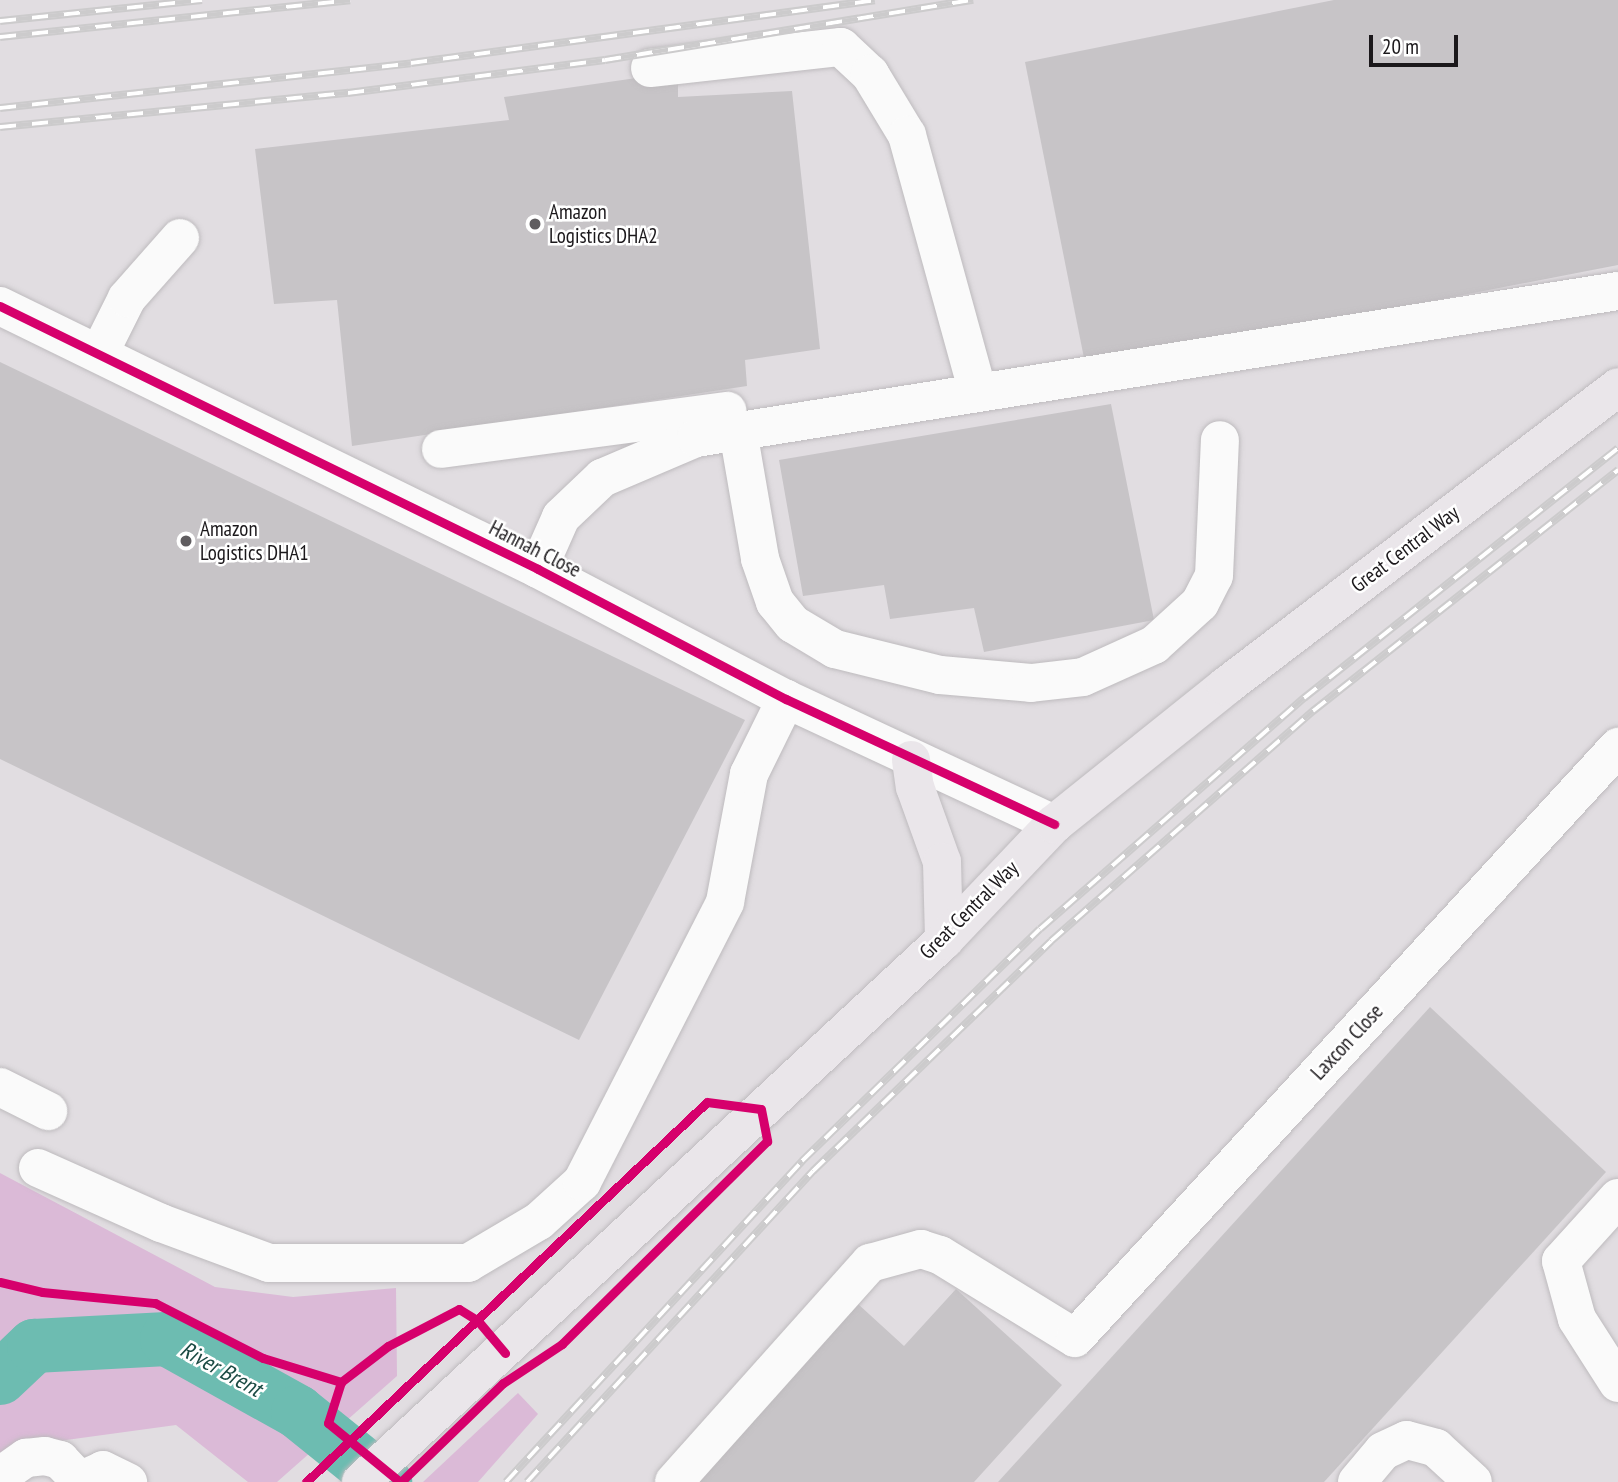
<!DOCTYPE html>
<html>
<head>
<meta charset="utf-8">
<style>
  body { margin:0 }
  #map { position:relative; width:1618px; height:1482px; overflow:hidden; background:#e1dde1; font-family:"PT Sans Narrow",sans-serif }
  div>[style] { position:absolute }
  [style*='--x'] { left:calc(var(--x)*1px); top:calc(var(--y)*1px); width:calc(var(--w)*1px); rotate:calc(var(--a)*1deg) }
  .green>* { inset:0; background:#dbbad7 }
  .river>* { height:54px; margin:-27px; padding:0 27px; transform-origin:27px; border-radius:27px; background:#6dbcb1 }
  .building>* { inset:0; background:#c7c4c7 }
  .path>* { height:4.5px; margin-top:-2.25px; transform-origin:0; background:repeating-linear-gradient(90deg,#bebcbe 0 2px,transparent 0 7px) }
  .roads { filter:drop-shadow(0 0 2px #bebbbe) drop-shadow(0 0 2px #bebbbe) }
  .minor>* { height:38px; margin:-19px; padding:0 19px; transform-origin:19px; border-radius:19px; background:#fafafa }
  .major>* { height:38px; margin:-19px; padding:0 19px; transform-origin:19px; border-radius:19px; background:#eae6ea }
  .rail>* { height:8px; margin-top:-4px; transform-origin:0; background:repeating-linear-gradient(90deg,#fff 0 16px,#cccbcc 0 32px); box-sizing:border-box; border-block:2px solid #cccbcc }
  .cycleway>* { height:9px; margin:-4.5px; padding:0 4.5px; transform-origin:4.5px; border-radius:4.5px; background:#d6006c }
  .dots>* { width:19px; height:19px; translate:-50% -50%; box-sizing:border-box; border:4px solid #fff; border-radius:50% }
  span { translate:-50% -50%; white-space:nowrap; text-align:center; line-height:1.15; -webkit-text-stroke:5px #fff; paint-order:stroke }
  .poi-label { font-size:21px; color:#1b181b }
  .left { translate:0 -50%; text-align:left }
  .street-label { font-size:21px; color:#1b181b }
  .water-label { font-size:23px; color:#1b4b44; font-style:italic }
  .scale { position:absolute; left:1369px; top:35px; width:89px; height:32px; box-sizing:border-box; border:4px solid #1b181b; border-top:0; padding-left:9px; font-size:21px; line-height:24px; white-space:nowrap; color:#1b181b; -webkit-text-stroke:5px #fff; paint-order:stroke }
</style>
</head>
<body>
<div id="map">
  <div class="green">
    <i style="clip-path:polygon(0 1173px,215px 1287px,293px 1297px,396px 1288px,397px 1376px,277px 1482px,248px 1482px,176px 1425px,15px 1447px,0 1454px)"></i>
    <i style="clip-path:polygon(518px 1393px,538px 1414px,478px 1482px,423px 1482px)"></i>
  </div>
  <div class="river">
    <i style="--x:0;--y:1378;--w:47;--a:-43.3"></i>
    <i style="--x:34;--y:1346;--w:133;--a:-3"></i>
    <i style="--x:167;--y:1339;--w:150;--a:29.1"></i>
    <i style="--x:298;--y:1412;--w:112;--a:38.8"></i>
  </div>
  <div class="building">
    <i style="clip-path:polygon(1334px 0,1618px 0,1618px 265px,1086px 368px,1025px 62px)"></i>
    <i style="clip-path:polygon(678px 72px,678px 97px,792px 91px,820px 349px,745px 360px,747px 386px,352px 446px,337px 300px,274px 304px,255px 149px,509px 120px,504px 97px)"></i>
    <i style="clip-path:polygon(0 362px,745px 720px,579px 1040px,0 759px)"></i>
    <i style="clip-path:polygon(1111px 404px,1154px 620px,984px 652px,974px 608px,890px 619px,884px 585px,803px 596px,779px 460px)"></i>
    <i style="clip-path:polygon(1430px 1007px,1606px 1172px,1324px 1482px,998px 1482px)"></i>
    <i style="clip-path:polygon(956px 1289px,1062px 1385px,974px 1482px,696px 1482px,858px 1304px,904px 1346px)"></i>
  </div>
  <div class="path">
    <i style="--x:341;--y:1382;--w:59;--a:-37.5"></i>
    <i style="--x:388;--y:1346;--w:80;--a:-27.5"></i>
    <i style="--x:459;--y:1309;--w:28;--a:35"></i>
  </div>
  <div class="roads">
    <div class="minor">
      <i style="--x:650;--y:68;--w:192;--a:-6.3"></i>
      <i style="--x:841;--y:47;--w:40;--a:43"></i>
      <i style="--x:870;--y:74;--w:71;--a:58.8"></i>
      <i style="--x:907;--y:135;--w:264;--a:74.6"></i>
      <i style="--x:0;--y:306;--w:599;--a:26.05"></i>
      <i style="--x:538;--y:569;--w:280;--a:27.7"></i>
      <i style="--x:786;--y:699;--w:296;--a:25"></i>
      <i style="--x:100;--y:352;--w:60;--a:-63.4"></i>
      <i style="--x:127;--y:298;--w:80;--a:-48.5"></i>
      <i style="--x:738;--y:431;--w:130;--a:80.2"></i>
      <i style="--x:760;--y:559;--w:46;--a:70.8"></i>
      <i style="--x:775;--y:602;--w:28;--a:51"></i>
      <i style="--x:793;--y:624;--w:49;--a:30.8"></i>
      <i style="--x:835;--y:649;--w:108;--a:13.9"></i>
      <i style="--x:940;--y:675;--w:91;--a:5"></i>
      <i style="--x:1031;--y:683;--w:52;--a:-6.6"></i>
      <i style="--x:1083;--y:677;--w:78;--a:-24.3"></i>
      <i style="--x:1154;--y:645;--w:62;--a:-42.4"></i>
      <i style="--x:1200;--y:603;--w:30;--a:-63"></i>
      <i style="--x:1214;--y:576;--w:136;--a:-87.5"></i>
      <i style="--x:441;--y:449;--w:289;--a:-7.6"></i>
      <i style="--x:538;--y:569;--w:57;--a:-66.1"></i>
      <i style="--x:561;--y:517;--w:57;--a:-43.6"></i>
      <i style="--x:602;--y:478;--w:102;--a:-23.1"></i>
      <i style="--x:696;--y:438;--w:934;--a:-9.06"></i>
      <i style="--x:0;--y:1087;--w:54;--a:26.6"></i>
      <i style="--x:38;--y:1168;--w:135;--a:24.1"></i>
      <i style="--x:161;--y:1223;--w:115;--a:20.3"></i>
      <i style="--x:269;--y:1263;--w:199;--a:0"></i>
      <i style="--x:468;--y:1263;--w:82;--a:-30.6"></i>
      <i style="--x:539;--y:1221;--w:58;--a:-42.2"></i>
      <i style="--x:582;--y:1182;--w:314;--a:-62.9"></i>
      <i style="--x:725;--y:902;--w:130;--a:-79.4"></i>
      <i style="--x:749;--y:774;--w:84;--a:-63.7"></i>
      <i style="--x:1618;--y:1198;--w:85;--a:132.1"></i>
      <i style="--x:1561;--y:1261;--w:60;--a:74.6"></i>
      <i style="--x:1577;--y:1319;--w:76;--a:57.4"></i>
      <i style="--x:0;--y:1476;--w:32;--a:-35"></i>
      <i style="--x:26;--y:1458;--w:19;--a:-6"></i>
      <i style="--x:45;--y:1456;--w:16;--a:15"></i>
      <i style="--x:60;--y:1460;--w:30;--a:46"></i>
      <i style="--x:81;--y:1480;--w:24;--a:-24"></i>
      <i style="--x:103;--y:1470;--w:28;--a:26"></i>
      <i style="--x:674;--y:1482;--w:294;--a:-48.2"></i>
      <i style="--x:870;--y:1263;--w:53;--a:-15.4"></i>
      <i style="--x:921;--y:1249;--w:20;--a:18"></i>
      <i style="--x:940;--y:1255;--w:158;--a:31.6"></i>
      <i style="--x:1075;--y:1338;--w:803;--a:-47.42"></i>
      <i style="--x:1357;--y:1482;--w:40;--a:-50"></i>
      <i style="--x:1383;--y:1451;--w:26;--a:-25"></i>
      <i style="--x:1407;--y:1440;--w:30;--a:15"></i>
      <i style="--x:1436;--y:1448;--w:50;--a:42.6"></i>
    </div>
    <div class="major">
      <i style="--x:911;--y:760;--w:27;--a:82"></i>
      <i style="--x:915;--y:787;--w:80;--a:70.2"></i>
      <i style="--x:942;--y:862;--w:78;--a:88.5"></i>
      <i style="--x:361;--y:1482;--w:796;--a:-42.91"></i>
      <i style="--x:944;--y:940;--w:160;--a:-46.5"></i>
      <i style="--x:1054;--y:824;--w:221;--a:-38.7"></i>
      <i style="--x:1226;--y:686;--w:493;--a:-37.3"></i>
    </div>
  </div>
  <div class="rail">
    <i style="--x:0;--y:21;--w:203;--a:-5.9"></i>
    <i style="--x:0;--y:37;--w:352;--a:-6"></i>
    <i style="--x:0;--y:108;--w:413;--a:-6.2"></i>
    <i style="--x:411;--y:63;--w:468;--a:-7.7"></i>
    <i style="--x:0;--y:127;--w:350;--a:-5.6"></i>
    <i style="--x:348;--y:93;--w:259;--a:-7.3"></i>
    <i style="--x:605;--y:60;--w:373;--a:-9.3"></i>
    <i style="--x:506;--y:1482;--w:437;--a:-47.3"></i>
    <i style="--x:802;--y:1161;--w:332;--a:-44.3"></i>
    <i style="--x:1040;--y:929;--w:351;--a:-41.2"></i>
    <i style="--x:1304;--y:698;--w:401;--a:-38.5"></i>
    <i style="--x:527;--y:1482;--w:423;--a:-47.4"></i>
    <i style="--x:813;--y:1171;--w:331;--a:-44"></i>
    <i style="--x:1051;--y:941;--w:349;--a:-41.3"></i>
    <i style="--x:1313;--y:711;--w:389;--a:-38.3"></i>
  </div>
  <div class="cycleway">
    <i style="--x:0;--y:306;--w:599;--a:26.05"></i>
    <i style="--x:538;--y:569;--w:280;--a:27.7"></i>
    <i style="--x:786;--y:699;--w:296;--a:25"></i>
    <i style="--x:0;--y:1282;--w:43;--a:13.4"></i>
    <i style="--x:42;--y:1292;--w:114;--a:5.6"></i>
    <i style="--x:155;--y:1303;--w:121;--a:27"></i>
    <i style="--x:263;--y:1358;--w:82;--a:17.1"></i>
    <i style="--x:306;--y:1482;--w:552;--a:-43.46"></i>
    <i style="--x:707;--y:1102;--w:54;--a:7.4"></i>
    <i style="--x:761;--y:1109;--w:33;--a:79"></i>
    <i style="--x:767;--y:1141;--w:289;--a:135.3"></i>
    <i style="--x:562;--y:1344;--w:71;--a:146.5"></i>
    <i style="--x:503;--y:1383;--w:142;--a:135.9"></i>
    <i style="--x:400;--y:1482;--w:93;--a:-140.7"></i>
    <i style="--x:328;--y:1423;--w:43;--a:-72.4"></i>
    <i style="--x:341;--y:1382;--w:59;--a:-37.5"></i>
    <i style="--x:388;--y:1346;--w:80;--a:-27.5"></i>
    <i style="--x:459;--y:1309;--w:22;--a:32"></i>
    <i style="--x:478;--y:1321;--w:42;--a:49.8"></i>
  </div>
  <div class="dots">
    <i style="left:535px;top:224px;background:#605d60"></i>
    <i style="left:186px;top:541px;background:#605d60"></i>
  </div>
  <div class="poi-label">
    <span class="left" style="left:549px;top:224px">Amazon<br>Logistics DHA2</span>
    <span class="left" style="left:200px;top:541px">Amazon<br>Logistics DHA1</span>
  </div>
  <div class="street-label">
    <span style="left:535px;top:549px;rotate:27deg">Hannah Close</span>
    <span style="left:1405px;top:549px;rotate:-37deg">Great Central Way</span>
    <span style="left:969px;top:910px;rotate:-45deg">Great Central Way</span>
    <span style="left:1347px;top:1042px;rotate:-47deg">Laxcon Close</span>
  </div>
  <div class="water-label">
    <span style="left:221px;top:1369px;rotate:29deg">River Brent</span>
  </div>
  <div class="scale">20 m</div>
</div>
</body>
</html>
